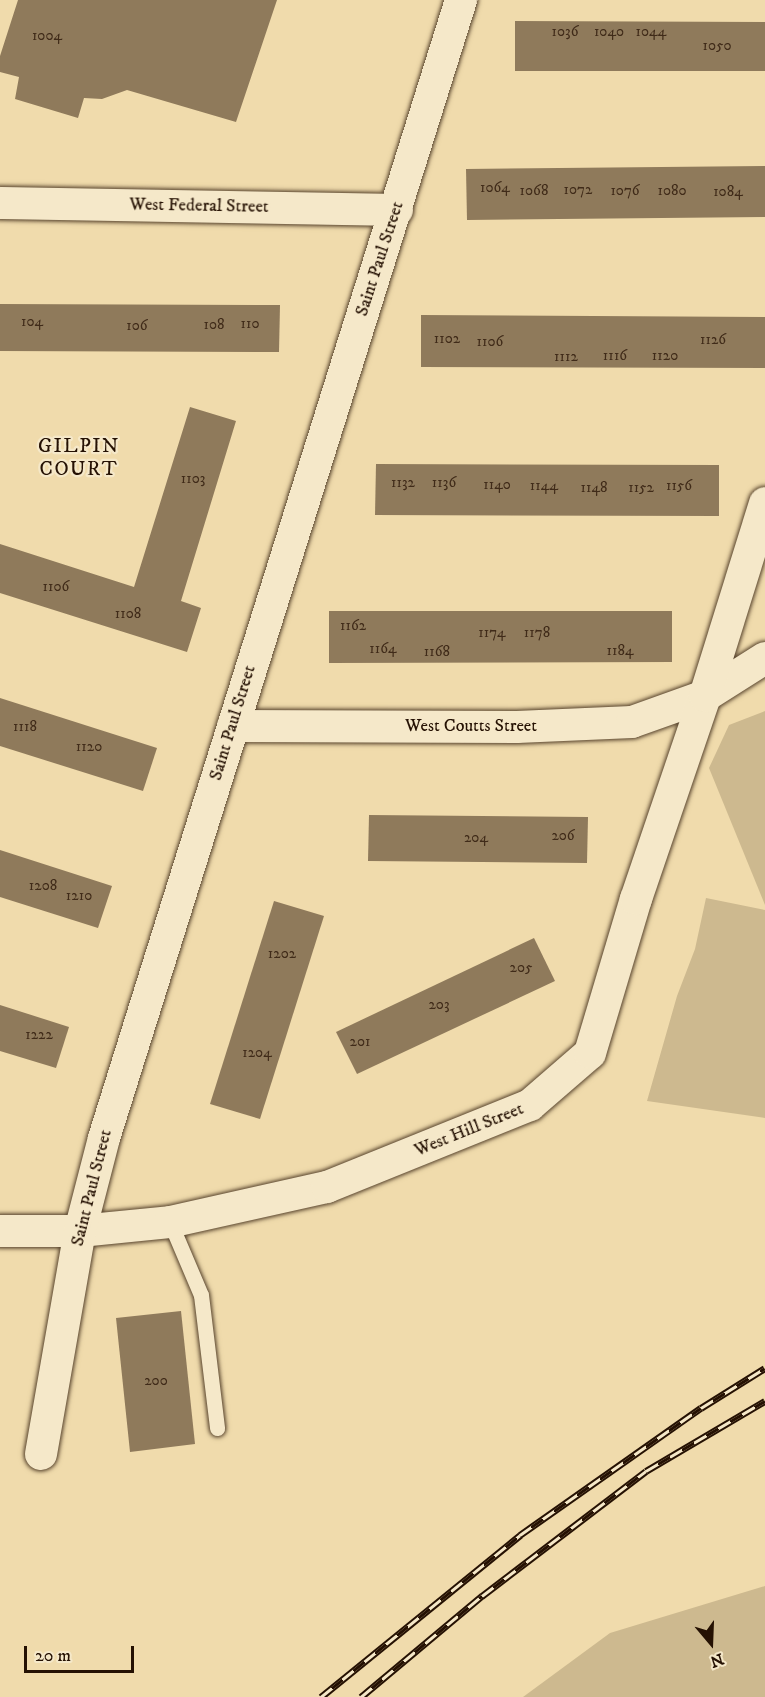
<!DOCTYPE html>
<html>
<head>
<meta charset="utf-8">
<style>
  body { margin:0 }
  #map { position:relative; width:765px; height:1697px; overflow:hidden; background:#f0dbac; font-family:"IM FELL DW Pica",serif }
  div>[style] { position:absolute }
  [style*='--x'] { left:calc(var(--x)*1px); top:calc(var(--y)*1px); width:calc(var(--w)*1px); rotate:calc(var(--a)*1deg) }
  .green>* { inset:0; background:#cdb98f }
  .building>* { inset:0; background:#8f7a5b }
  .roads { filter:drop-shadow(0 0 2px #58442d) drop-shadow(0 0 2px #58442d) }
  .service>* { height:15px; margin:-7.5px; padding:0 7.5px; transform-origin:7.5px; border-radius:7.5px; background:#f5e8c9 }
  .minor>* { height:32px; margin:-16px; padding:0 16px; transform-origin:16px; border-radius:16px; background:#f5e8c9 }
  .rail>* { height:7px; margin-top:-3.5px; transform-origin:0; background:repeating-linear-gradient(90deg,#f5e8c9 0 14px,#251103 0 28px); box-sizing:border-box; border-block:2px solid #251103 }
  span { translate:-50% -50%; white-space:nowrap; text-align:center; line-height:1.15; -webkit-text-stroke:4.5px #f5e8c9; paint-order:stroke }
  .number-label { font-size:15px; color:#402b19 }
  .number-label span { -webkit-text-stroke-width:0 }
  .street-label { font-size:18px; color:#251103 }
  .neighbourhood-label { font-size:20px; color:#251103; letter-spacing:1.5px }
  .north { position:absolute; left:681px; top:1613px; width:60px; height:60px; -webkit-text-stroke:4px #f5e8c9; paint-order:stroke; rotate:161deg; font-size:16px; font-weight:700; line-height:24px; text-align:center; color:#251103 }
  .north::after { content:''; display:block; margin:auto; width:21px; height:27px; background:#251103; clip-path:polygon(50% 0,100% 100%,50% 72%,0 100%) }
  .scale { position:absolute; left:24px; top:1646px; width:110px; height:27px; box-sizing:border-box; border:3px solid #251103; border-top:0; padding-left:8px; font-size:18px; line-height:21px; white-space:nowrap; color:#251103; -webkit-text-stroke:4px #f5e8c9; paint-order:stroke }
</style>
</head>
<body>
<div id="map">
  <div class="green">
    <i style="clip-path:polygon(765px 711px,765px 905px,709px 768px,729px 725px)"></i>
    <i style="clip-path:polygon(706px 898px,765px 910px,765px 1118px,647px 1101px,677px 996px,695px 949px)"></i>
    <i style="clip-path:polygon(765px 1586px,765px 1697px,523px 1697px,610px 1633px)"></i>
  </div>
  <div class="building">
    <i style="clip-path:polygon(18px 0,277px 0,236px 122px,127px 90px,102px 99px,84px 98px,78px 118px,15px 99px,19px 77px,0 72px,0 56px)"></i>
    <i style="clip-path:polygon(515px 21px,765px 22px,765px 71px,515px 71px)"></i>
    <i style="clip-path:polygon(765px 166px,765px 217px,467px 220px,466px 169px)"></i>
    <i style="clip-path:polygon(0 304px,280px 305px,279px 352px,0 351px)"></i>
    <i style="clip-path:polygon(421px 315px,765px 317px,765px 368px,421px 367px)"></i>
    <i style="clip-path:polygon(190px 407px,236px 421px,181px 601px,201px 608px,187px 652px,0 593px,0 544px,134px 587px)"></i>
    <i style="clip-path:polygon(376px 464px,719px 465px,719px 516px,375px 515px)"></i>
    <i style="clip-path:polygon(329px 611px,672px 611px,672px 662px,329px 663px)"></i>
    <i style="clip-path:polygon(0 698px,157px 748px,143px 791px,0 746px)"></i>
    <i style="clip-path:polygon(369px 815px,588px 817px,587px 863px,368px 861px)"></i>
    <i style="clip-path:polygon(0 850px,112px 886px,98px 928px,0 897px)"></i>
    <i style="clip-path:polygon(274px 901px,324px 916px,260px 1119px,210px 1104px)"></i>
    <i style="clip-path:polygon(534px 938px,555px 981px,357px 1074px,336px 1032px)"></i>
    <i style="clip-path:polygon(0 1005px,69px 1027px,56px 1068px,0 1051px)"></i>
    <i style="clip-path:polygon(181px 1311px,195px 1444px,130px 1452px,116px 1318px)"></i>
  </div>
  <div class="roads">
    <div class="service">
      <i style="--x:170;--y:1222;--w:79;--a:67"></i>
      <i style="--x:201;--y:1295;--w:134;--a:83.1"></i>
    </div>
    <div class="minor">
      <i style="--x:0;--y:203;--w:397;--a:1"></i>
      <i style="--x:233;--y:726;--w:284;--a:0.2"></i>
      <i style="--x:517;--y:727;--w:115;--a:-2.5"></i>
      <i style="--x:632;--y:722;--w:77;--a:-19.6"></i>
      <i style="--x:705;--y:696;--w:71;--a:-32.3"></i>
      <i style="--x:0;--y:1231;--w:80;--a:0"></i>
      <i style="--x:80;--y:1231;--w:90;--a:-5.7"></i>
      <i style="--x:170;--y:1222;--w:161;--a:-12.6"></i>
      <i style="--x:327;--y:1187;--w:219;--a:-22"></i>
      <i style="--x:530;--y:1105;--w:79;--a:-40.9"></i>
      <i style="--x:590;--y:1053;--w:161;--a:-73.4"></i>
      <i style="--x:636;--y:899;--w:214;--a:-71.2"></i>
      <i style="--x:705;--y:696;--w:202;--a:-72.7"></i>
      <i style="--x:41;--y:1454;--w:226;--a:-80.1"></i>
      <i style="--x:80;--y:1231;--w:96;--a:-75.5"></i>
      <i style="--x:104;--y:1138;--w:1193;--a:-72.58"></i>
    </div>
  </div>
  <div class="rail">
    <i style="--x:321;--y:1697;--w:257;--a:-39.1"></i>
    <i style="--x:520;--y:1535;--w:221;--a:-35.1"></i>
    <i style="--x:701;--y:1408;--w:75;--a:-32"></i>
    <i style="--x:361;--y:1697;--w:158;--a:-39.9"></i>
    <i style="--x:482;--y:1596;--w:206;--a:-37.3"></i>
    <i style="--x:646;--y:1471;--w:138;--a:-30.5"></i>
  </div>
  <div class="number-label">
    <span style="left:565px;top:32px">1036</span>
    <span style="left:609px;top:32px">1040</span>
    <span style="left:651px;top:32px">1044</span>
    <span style="left:47px;top:36px">1004</span>
    <span style="left:717px;top:46px">1050</span>
    <span style="left:495px;top:188px">1064</span>
    <span style="left:578px;top:190px">1072</span>
    <span style="left:534px;top:191px">1068</span>
    <span style="left:625px;top:191px">1076</span>
    <span style="left:672px;top:191px">1080</span>
    <span style="left:728px;top:192px">1084</span>
    <span style="left:32px;top:322px">104</span>
    <span style="left:250px;top:324px">110</span>
    <span style="left:214px;top:325px">108</span>
    <span style="left:137px;top:326px">106</span>
    <span style="left:447px;top:339px">1102</span>
    <span style="left:713px;top:340px">1126</span>
    <span style="left:490px;top:342px">1106</span>
    <span style="left:615px;top:356px">1116</span>
    <span style="left:665px;top:356px">1120</span>
    <span style="left:566px;top:357px">1112</span>
    <span style="left:193px;top:479px">1103</span>
    <span style="left:403px;top:483px">1132</span>
    <span style="left:444px;top:483px">1136</span>
    <span style="left:497px;top:485px">1140</span>
    <span style="left:544px;top:486px">1144</span>
    <span style="left:679px;top:486px">1156</span>
    <span style="left:594px;top:488px">1148</span>
    <span style="left:641px;top:488px">1152</span>
    <span style="left:56px;top:587px">1106</span>
    <span style="left:128px;top:614px">1108</span>
    <span style="left:353px;top:626px">1162</span>
    <span style="left:492px;top:633px">1174</span>
    <span style="left:537px;top:633px">1178</span>
    <span style="left:383px;top:649px">1164</span>
    <span style="left:620px;top:651px">1184</span>
    <span style="left:437px;top:652px">1168</span>
    <span style="left:25px;top:727px">1118</span>
    <span style="left:89px;top:747px">1120</span>
    <span style="left:563px;top:836px">206</span>
    <span style="left:476px;top:838px">204</span>
    <span style="left:43px;top:886px">1208</span>
    <span style="left:79px;top:896px">1210</span>
    <span style="left:282px;top:954px">1202</span>
    <span style="left:521px;top:968px">205</span>
    <span style="left:439px;top:1005px">203</span>
    <span style="left:39px;top:1035px">1222</span>
    <span style="left:360px;top:1042px">201</span>
    <span style="left:257px;top:1053px">1204</span>
    <span style="left:156px;top:1381px">200</span>
  </div>
  <div class="street-label">
    <span style="left:199px;top:206px;rotate:1deg">West Federal Street</span>
    <span style="left:380px;top:259px;rotate:-72deg">Saint Paul Street</span>
    <span style="left:233px;top:723px;rotate:-73deg">Saint Paul Street</span>
    <span style="left:471px;top:726px">West Coutts Street</span>
    <span style="left:469px;top:1130px;rotate:-22deg">West Hill Street</span>
    <span style="left:92px;top:1188px;rotate:-76deg">Saint Paul Street</span>
  </div>
  <div class="neighbourhood-label">
    <span style="left:79px;top:458px">GILPIN<br>COURT</span>
  </div>
  <div class="north">N</div>
  <div class="scale">20 m</div>
</div>
</body>
</html>
